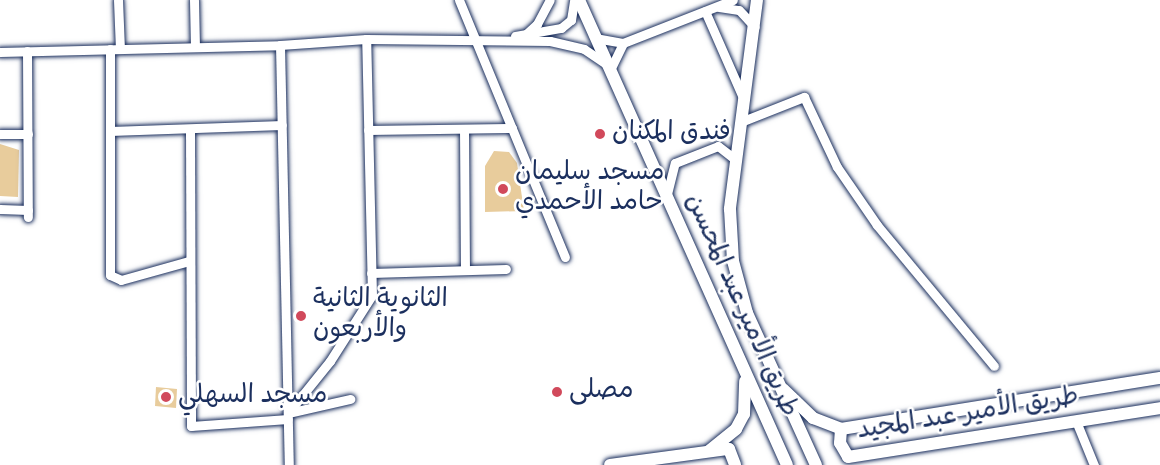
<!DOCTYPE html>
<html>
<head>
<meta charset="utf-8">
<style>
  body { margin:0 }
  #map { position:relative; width:1160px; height:465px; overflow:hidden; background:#fff; font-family:"Indie Flower","Playpen Sans Arabic",sans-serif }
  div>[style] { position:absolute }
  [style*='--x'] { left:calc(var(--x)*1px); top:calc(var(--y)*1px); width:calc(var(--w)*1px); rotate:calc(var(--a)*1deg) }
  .building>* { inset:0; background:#e8cc9c }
  .roads { filter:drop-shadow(0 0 2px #1b2f5e) drop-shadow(0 0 2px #1b2f5e) }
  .street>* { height:9px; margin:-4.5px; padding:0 4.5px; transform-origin:4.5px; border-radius:4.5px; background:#fff }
  .secondary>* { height:12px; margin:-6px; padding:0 6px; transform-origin:6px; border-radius:6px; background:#fff }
  .dots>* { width:16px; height:16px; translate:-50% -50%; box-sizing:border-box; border:3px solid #fff; border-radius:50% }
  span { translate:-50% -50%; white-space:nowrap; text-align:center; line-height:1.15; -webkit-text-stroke:5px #fff; paint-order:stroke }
  .poi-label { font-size:26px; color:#1b2f5e }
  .left { translate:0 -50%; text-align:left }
  .street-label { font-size:26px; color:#1b2f5e }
</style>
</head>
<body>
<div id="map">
  <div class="building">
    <i style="clip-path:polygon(0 144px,19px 150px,18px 197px,0 196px)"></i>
    <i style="clip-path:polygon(494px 151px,509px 152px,517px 163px,524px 211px,485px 212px,485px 166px)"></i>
    <i style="clip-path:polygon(156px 387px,177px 389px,176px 408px,155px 406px)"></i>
  </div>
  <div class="roads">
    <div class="street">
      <i style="--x:118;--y:0;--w:49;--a:87.7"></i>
      <i style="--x:194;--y:0;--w:47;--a:88.8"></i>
      <i style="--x:459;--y:0;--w:278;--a:67.6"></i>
      <i style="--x:719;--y:7;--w:20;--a:9"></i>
      <i style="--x:739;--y:10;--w:23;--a:47"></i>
      <i style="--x:705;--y:11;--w:97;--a:66.3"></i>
      <i style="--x:526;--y:34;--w:15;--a:-42"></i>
      <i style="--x:537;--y:24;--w:27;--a:-62"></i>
      <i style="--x:515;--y:36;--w:47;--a:-9.9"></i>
      <i style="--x:561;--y:28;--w:13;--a:-39"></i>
      <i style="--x:571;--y:20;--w:20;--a:-81"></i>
      <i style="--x:595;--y:38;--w:28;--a:10"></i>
      <i style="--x:623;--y:43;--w:118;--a:-21.4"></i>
      <i style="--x:280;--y:45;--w:420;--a:88.8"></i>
      <i style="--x:110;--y:49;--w:226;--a:90"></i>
      <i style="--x:110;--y:275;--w:12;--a:24"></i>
      <i style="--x:121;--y:280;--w:71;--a:-15.6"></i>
      <i style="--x:27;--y:51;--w:166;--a:89.7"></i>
      <i style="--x:0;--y:52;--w:280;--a:-1.4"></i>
      <i style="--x:280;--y:45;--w:86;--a:-4"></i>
      <i style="--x:366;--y:39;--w:184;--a:0.6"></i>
      <i style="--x:550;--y:41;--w:35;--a:13"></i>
      <i style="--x:584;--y:49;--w:29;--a:34"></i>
      <i style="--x:610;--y:70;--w:30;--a:-64"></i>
      <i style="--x:743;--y:121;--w:66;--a:-21.5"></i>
      <i style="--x:804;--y:97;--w:77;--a:64.8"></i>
      <i style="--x:837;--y:167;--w:70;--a:55.4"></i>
      <i style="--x:877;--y:225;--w:183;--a:50.3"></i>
      <i style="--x:190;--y:129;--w:297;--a:89.8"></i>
      <i style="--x:191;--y:426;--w:97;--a:-4.1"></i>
      <i style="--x:464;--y:129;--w:141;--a:89.6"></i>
      <i style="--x:368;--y:130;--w:144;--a:-0.8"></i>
      <i style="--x:110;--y:131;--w:172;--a:-2"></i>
      <i style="--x:0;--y:134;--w:28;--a:0"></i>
      <i style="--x:667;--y:194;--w:32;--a:-76"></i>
      <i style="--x:675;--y:163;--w:46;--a:-21.6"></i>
      <i style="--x:718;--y:146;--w:23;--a:38"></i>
      <i style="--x:0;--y:209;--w:28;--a:2"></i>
      <i style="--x:371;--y:273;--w:135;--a:-1.7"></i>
      <i style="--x:288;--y:413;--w:67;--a:-51.1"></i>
      <i style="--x:330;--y:361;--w:78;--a:-57.5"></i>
      <i style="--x:372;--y:295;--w:256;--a:-91.3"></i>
      <i style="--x:288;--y:413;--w:64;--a:-12.7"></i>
      <i style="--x:1076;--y:421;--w:48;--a:67.8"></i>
    </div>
    <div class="secondary">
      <i style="--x:579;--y:0;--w:509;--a:65.9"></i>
      <i style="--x:757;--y:0;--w:211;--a:97.4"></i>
      <i style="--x:730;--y:209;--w:52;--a:86.7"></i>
      <i style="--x:733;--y:261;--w:54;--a:74.9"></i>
      <i style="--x:747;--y:313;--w:167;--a:65.6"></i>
      <i style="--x:783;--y:389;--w:42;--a:44"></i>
      <i style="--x:813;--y:418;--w:30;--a:21"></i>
      <i style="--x:841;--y:429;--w:323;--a:-9.1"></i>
      <i style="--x:841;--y:429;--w:14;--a:94"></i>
      <i style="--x:840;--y:443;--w:16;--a:60"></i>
      <i style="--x:848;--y:457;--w:316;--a:-8.9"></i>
      <i style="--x:709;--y:451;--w:35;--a:-39"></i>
      <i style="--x:736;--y:429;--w:17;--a:-62"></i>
      <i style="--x:744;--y:414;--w:33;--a:-88"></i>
      <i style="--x:610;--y:465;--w:120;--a:-7.7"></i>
      <i style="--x:729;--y:449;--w:17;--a:69"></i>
    </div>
  </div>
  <div class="dots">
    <i style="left:600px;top:134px;background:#d1495b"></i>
    <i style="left:503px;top:189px;background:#d1495b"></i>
    <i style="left:301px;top:316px;background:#d1495b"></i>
    <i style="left:557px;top:392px;background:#d1495b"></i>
    <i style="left:166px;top:397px;background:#d1495b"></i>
  </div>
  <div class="poi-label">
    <span class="left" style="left:612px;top:134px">فندق المكنان</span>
    <span class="left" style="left:515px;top:189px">مسجد سليمان<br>حامد الأحمدي</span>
    <span class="left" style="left:313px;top:316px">الثانوية الثانية<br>والأربعون</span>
    <span class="left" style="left:569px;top:392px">مصلى</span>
    <span class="left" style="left:178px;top:397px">مسجد السهلي</span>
  </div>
  <div class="street-label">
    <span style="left:740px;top:306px;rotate:66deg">طريق الأمير عبد المحسن</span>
    <span style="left:968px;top:415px;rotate:-9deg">طريق الأمير عبد المجيد</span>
  </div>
</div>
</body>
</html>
